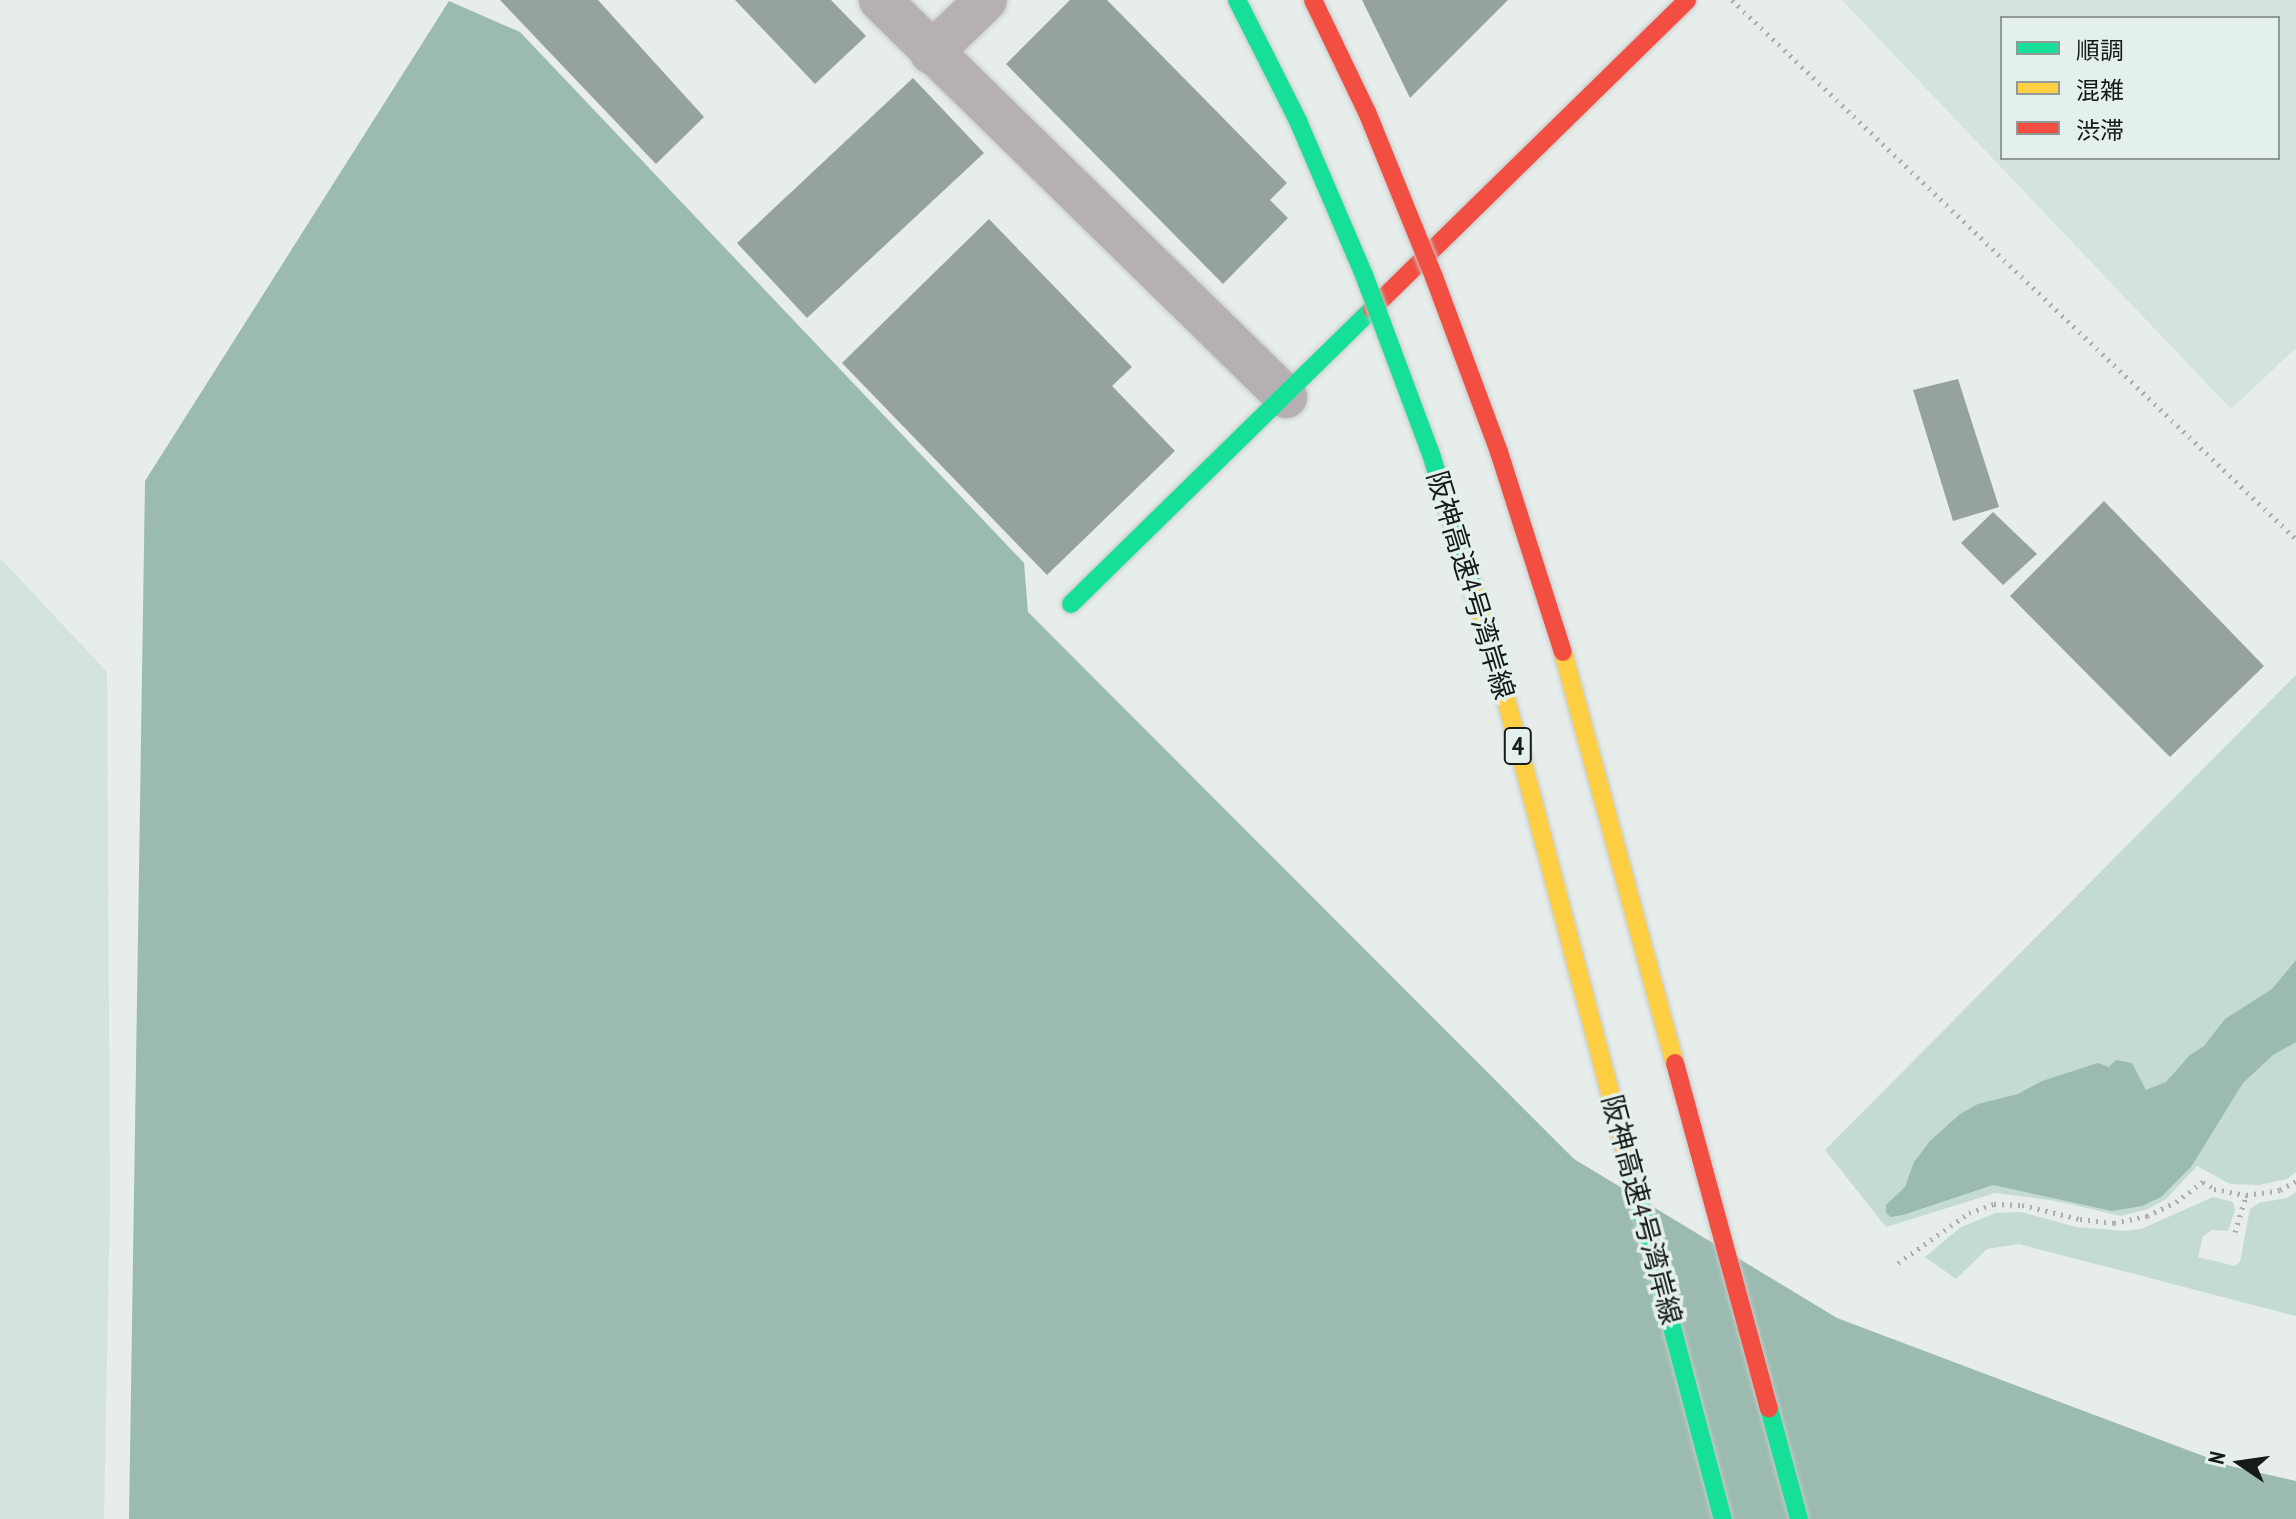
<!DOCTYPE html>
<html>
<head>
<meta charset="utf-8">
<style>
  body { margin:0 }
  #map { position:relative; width:2296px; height:1519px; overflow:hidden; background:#e6edea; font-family:"PT Sans Narrow","Noto Sans JP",sans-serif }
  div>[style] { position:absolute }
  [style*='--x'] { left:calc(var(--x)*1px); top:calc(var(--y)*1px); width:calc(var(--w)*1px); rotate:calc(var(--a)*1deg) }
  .built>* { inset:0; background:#d4e3dd }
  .green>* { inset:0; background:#c4dbd2 }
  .water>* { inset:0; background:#9bbbb0 }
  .building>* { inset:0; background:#96a29e }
  .path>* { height:5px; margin-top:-2.5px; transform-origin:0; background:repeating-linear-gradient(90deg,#afacae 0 2px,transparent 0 8px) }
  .roads { filter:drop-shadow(0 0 2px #c6cac9) drop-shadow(0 0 2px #c6cac9) }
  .street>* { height:42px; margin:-21px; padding:0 21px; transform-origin:21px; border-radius:21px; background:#b6afb3 }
  .fast>* { height:18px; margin:-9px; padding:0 9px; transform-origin:9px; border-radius:9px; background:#16e098 }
  .jam>* { height:18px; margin:-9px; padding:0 9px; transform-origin:9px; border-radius:9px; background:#f24e42 }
  .bridges { filter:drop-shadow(0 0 2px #c6cac9) drop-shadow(0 0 2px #c6cac9) }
  .fast-bridge>* { height:18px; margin:-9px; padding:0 9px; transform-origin:9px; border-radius:9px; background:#16e098 }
  .slow-bridge>* { height:18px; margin:-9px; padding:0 9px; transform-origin:9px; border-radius:9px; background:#ffcf43 }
  .jam-bridge>* { height:18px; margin:-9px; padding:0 9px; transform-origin:9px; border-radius:9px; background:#f24e42 }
  span { translate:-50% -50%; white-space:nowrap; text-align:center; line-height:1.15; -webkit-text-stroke:7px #e3f0eb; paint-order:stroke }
  .shield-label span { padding:2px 6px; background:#e3f0eb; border:2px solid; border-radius:6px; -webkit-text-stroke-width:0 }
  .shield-label { font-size:26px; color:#161a19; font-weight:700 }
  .street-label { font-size:28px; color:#161a19 }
  .legend { position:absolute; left:2000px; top:16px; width:280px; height:144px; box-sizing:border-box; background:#e3f0eb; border:2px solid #919a97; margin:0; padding:10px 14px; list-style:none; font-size:24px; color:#161a19 }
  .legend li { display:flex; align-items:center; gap:16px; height:40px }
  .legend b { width:40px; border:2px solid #919a97 }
  .north { position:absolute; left:2200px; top:1423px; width:80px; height:80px; -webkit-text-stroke:6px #e3f0eb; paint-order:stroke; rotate:283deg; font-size:22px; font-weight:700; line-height:32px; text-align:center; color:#161a19 }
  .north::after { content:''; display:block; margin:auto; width:28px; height:36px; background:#161a19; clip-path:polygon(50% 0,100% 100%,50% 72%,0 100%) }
</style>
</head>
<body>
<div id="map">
  <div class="built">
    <i style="clip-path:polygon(evenodd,1842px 0,2296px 0,2296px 348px,2231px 409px,1842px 0,2278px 18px,2278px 158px,2002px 158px,2002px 18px,2278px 18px)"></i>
    <i style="clip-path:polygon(0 558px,107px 672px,110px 1199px,104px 1519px,0 1519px)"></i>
  </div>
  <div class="green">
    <i style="clip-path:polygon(2296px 675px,2296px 1172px,2287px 1179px,2259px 1185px,2230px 1184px,2197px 1166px,2166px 1199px,2148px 1209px,2121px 1216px,2056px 1201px,1995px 1193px,1886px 1227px,1825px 1150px)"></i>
    <i style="clip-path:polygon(2296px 1192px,2296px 1316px,2019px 1244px,1987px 1249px,1956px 1279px,1925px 1257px,1961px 1227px,1996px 1213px,2021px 1212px,2076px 1227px,2124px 1231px,2141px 1229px,2213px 1197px,2233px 1202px,2235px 1210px,2228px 1231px,2212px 1230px,2203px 1236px,2198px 1257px,2235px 1266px,2240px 1262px,2250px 1209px,2259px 1203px,2287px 1198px)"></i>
  </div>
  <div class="water">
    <i style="clip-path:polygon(449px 1px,520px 32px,1024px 563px,1028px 612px,1574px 1159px,1837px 1318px,2230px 1466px,2296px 1481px,2296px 1519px,129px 1519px,145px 481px)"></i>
    <i style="clip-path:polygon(2296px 960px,2296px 1042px,2273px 1055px,2243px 1083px,2191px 1167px,2161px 1197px,2142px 1206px,2112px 1211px,1993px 1185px,1903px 1215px,1891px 1217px,1886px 1213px,1886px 1205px,1905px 1187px,1914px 1162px,1930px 1141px,1960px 1114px,1978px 1104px,2018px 1094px,2042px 1081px,2098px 1063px,2109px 1067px,2116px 1060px,2132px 1063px,2146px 1090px,2166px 1082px,2190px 1055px,2204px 1046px,2225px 1019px,2272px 989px)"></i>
  </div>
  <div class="building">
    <i style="clip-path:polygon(500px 0,598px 0,704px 117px,656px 164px)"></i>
    <i style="clip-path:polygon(735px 0,831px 0,866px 36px,815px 84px)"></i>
    <i style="clip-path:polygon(1070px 0,1107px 0,1287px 183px,1270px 200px,1288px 218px,1223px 284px,1006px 64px)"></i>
    <i style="clip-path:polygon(1362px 0,1508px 0,1410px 98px)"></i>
    <i style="clip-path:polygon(913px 78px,984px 153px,807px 318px,737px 243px)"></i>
    <i style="clip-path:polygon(989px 219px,1132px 367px,1112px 386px,1175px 451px,1047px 575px,842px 363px)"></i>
    <i style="clip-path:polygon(1958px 379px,1999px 507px,1953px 521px,1913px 390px)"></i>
    <i style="clip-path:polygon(2104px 501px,2264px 666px,2170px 757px,2010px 596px)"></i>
    <i style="clip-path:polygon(1993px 512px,2037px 554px,2003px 585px,1961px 543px)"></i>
  </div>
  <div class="path">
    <i style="--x:1732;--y:0;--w:780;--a:43.7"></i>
    <i style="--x:2235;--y:1232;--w:39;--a:-73"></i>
    <i style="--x:1898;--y:1263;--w:87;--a:-35.2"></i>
    <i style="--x:1969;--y:1213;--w:27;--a:-20"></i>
    <i style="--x:1994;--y:1204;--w:28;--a:2"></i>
    <i style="--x:2022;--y:1205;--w:60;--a:13.6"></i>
    <i style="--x:2080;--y:1219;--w:34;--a:7"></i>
    <i style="--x:2114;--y:1223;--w:34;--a:-12"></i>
    <i style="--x:2147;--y:1216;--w:32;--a:-26"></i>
    <i style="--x:2176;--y:1202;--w:34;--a:-37"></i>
    <i style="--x:2203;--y:1182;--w:13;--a:32"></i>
    <i style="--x:2214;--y:1189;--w:33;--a:11"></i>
    <i style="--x:2246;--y:1195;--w:34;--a:-8"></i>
    <i style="--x:2280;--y:1190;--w:18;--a:-29"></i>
  </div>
  <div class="roads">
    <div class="street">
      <i style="--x:880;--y:0;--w:568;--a:44.36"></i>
      <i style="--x:931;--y:53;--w:76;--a:-43.9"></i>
    </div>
    <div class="fast">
      <i style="--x:1071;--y:604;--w:421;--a:-44.4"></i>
    </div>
    <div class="jam">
      <i style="--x:1372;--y:309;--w:441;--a:-44.4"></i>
    </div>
  </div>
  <div class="bridges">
    <div class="fast-bridge">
      <i style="--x:1237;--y:0;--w:136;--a:63.2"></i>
      <i style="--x:1298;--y:121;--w:168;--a:66.8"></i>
      <i style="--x:1364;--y:275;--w:191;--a:69.5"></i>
      <i style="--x:1431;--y:454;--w:141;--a:72.7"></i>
      <i style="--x:1630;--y:1168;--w:363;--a:75.2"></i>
      <i style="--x:1769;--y:1408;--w:115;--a:74.9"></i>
    </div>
    <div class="slow-bridge">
      <i style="--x:1473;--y:589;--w:76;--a:72.3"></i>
      <i style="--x:1496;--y:661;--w:524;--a:75.2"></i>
      <i style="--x:1563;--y:652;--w:426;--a:74.8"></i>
    </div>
    <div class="jam-bridge">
      <i style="--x:1313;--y:0;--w:124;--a:64.3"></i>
      <i style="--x:1367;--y:112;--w:178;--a:67.9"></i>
      <i style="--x:1434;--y:277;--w:187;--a:69.6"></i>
      <i style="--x:1499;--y:452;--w:210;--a:72.3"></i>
      <i style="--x:1675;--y:1063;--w:358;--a:74.8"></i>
    </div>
  </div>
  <div class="shield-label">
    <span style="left:1518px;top:746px">4</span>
  </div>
  <div class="street-label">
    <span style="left:1471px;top:585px;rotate:73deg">阪神高速4号湾岸線</span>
    <span style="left:1642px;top:1210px;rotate:75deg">阪神高速4号湾岸線</span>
  </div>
  <ul class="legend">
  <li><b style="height:10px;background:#16e098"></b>順調</li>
  <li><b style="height:10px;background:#ffcf43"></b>混雑</li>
  <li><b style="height:10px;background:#f24e42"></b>渋滞</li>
  </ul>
  <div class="north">N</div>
</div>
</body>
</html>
